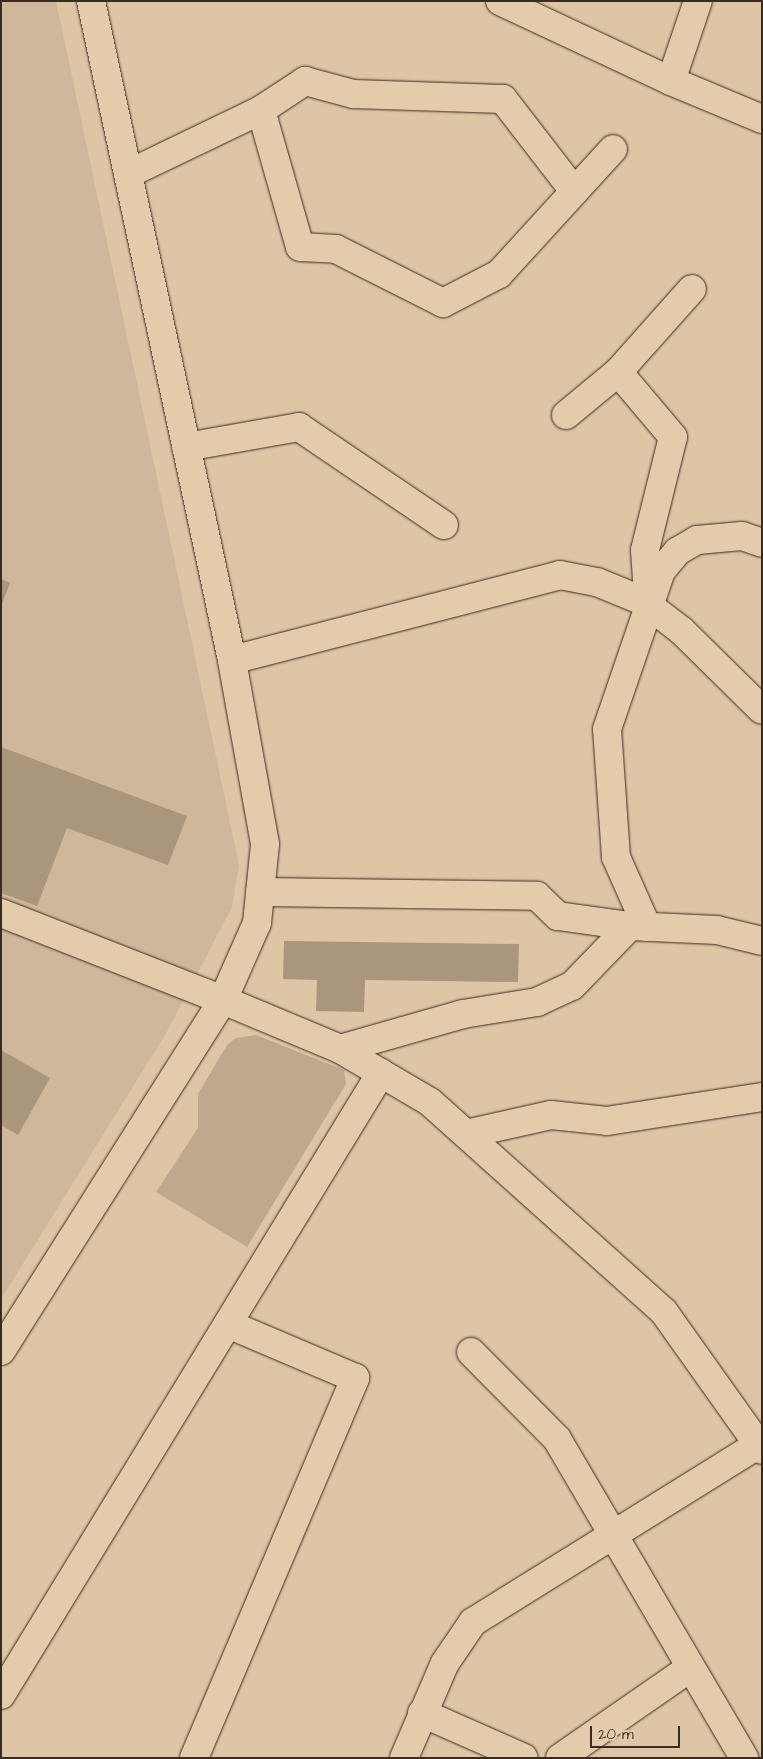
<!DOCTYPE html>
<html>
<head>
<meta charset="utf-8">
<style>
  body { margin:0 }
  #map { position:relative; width:763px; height:1759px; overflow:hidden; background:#ddc5a6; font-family:"Architects Daughter",sans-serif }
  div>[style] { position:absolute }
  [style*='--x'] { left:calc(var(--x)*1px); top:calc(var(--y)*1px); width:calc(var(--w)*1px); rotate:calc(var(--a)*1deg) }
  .built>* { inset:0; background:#ceb79a }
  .green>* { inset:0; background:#bfa88d }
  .building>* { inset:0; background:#aa957d }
  .roads { filter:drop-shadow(0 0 1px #3b2a1e) drop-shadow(0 0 1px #3b2a1e) }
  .street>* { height:28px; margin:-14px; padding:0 14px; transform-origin:14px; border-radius:14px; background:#e4cbac }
  .secondary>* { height:28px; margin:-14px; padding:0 14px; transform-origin:14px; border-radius:14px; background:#e4cbac }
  span { translate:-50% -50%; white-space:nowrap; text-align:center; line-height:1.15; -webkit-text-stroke:4px #e4cbac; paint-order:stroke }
  .frame { position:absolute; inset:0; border:2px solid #3b2a1e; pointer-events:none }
  .scale { position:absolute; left:590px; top:1726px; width:90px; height:22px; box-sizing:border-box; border:2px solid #3b2a1e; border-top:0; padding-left:6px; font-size:15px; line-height:18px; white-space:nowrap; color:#3b2a1e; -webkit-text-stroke:4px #e4cbac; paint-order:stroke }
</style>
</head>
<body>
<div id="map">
  <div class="built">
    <i style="clip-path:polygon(1px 1px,56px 1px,239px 865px,232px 907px,165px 1035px,1px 1299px)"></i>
  </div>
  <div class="green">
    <i style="clip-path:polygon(256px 1035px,344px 1070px,346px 1084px,247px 1247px,156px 1192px,198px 1128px,198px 1094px,227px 1045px,236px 1038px)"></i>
  </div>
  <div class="building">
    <i style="clip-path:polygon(1px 579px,10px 583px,1px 606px)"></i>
    <i style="clip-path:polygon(1px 747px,187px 816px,168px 865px,67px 828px,37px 906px,1px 893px)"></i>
    <i style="clip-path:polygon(284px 941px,519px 944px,518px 982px,365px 980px,364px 1012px,316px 1011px,317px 980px,283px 979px)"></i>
    <i style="clip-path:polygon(1px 1050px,50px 1078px,18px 1135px,1px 1125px)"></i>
  </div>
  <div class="roads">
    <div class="street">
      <i style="--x:500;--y:1;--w:189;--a:25.1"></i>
      <i style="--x:671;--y:81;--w:84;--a:-71.4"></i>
      <i style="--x:671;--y:81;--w:99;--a:22.7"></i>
      <i style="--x:261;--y:110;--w:53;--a:-33.4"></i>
      <i style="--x:305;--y:81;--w:50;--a:15.2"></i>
      <i style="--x:353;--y:94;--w:150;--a:1.9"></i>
      <i style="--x:503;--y:99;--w:116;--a:52.3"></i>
      <i style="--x:128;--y:174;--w:148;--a:-25.7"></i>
      <i style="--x:261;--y:110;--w:142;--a:74.1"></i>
      <i style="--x:300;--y:247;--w:36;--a:3"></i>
      <i style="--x:336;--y:249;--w:120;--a:26.8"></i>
      <i style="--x:443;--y:303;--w:63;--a:-27.4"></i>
      <i style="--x:499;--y:274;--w:169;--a:-47.6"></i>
      <i style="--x:566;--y:415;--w:67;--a:-39.6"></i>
      <i style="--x:186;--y:447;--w:115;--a:-10"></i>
      <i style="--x:299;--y:427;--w:175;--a:34.1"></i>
      <i style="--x:648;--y:596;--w:46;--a:-93.7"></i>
      <i style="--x:645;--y:550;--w:116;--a:-76.1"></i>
      <i style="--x:673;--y:437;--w:85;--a:-130.2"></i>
      <i style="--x:618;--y:372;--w:111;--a:-48.3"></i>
      <i style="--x:232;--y:660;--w:339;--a:-14.5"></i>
      <i style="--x:560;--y:575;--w:38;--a:11"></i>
      <i style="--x:597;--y:582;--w:50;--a:22.4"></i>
      <i style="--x:643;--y:601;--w:49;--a:37.6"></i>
      <i style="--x:682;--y:631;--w:112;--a:44.6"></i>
      <i style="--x:260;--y:892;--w:277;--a:0.8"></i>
      <i style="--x:537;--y:896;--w:29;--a:44"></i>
      <i style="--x:558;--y:916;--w:73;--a:7.9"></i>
      <i style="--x:647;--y:927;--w:77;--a:-113.9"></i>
      <i style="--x:616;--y:857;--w:128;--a:-94"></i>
      <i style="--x:607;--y:729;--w:167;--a:-71.1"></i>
      <i style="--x:661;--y:571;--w:26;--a:-50"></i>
      <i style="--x:678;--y:551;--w:22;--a:-30"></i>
      <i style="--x:697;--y:540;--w:45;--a:-5.1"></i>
      <i style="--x:742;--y:536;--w:21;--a:19"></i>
      <i style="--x:223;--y:1000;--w:127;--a:22.7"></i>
      <i style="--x:340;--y:1049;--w:104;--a:30.5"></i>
      <i style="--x:430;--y:1102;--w:314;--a:41.9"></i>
      <i style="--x:664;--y:1312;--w:169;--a:54.6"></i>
      <i style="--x:340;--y:1049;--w:128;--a:-15.9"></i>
      <i style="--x:463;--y:1014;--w:75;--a:-9.2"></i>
      <i style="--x:537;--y:1002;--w:38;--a:-25"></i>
      <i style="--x:572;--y:986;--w:83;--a:-46"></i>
      <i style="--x:630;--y:926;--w:87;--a:2.6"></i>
      <i style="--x:717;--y:930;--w:46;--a:13.7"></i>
      <i style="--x:466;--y:1134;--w:87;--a:-12.6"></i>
      <i style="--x:551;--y:1115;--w:56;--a:6.1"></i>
      <i style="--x:607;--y:1121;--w:157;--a:-8.8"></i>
      <i style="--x:471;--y:1352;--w:122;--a:45.3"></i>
      <i style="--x:557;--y:1439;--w:370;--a:59.6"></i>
      <i style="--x:1;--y:1695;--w:729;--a:-58.58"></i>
      <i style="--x:422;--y:1713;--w:111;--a:23.8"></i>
      <i style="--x:194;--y:1758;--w:413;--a:-67"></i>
      <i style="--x:355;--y:1378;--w:138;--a:-157"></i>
      <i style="--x:404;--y:1758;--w:103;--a:-66.7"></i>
      <i style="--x:445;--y:1663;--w:50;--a:-55.7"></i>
      <i style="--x:473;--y:1622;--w:337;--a:-31.9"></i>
      <i style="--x:560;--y:1758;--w:158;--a:-34.7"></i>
    </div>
    <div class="secondary">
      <i style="--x:1;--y:913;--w:238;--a:21.4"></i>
      <i style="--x:1;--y:1351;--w:415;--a:-57.7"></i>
      <i style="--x:223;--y:1000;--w:84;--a:-66.2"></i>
      <i style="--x:257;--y:923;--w:79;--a:-84.2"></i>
      <i style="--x:265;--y:844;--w:187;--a:-100.2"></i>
      <i style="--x:232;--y:660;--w:674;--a:-102.08"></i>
    </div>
  </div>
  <div class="frame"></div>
  <div class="scale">20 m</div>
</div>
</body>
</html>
